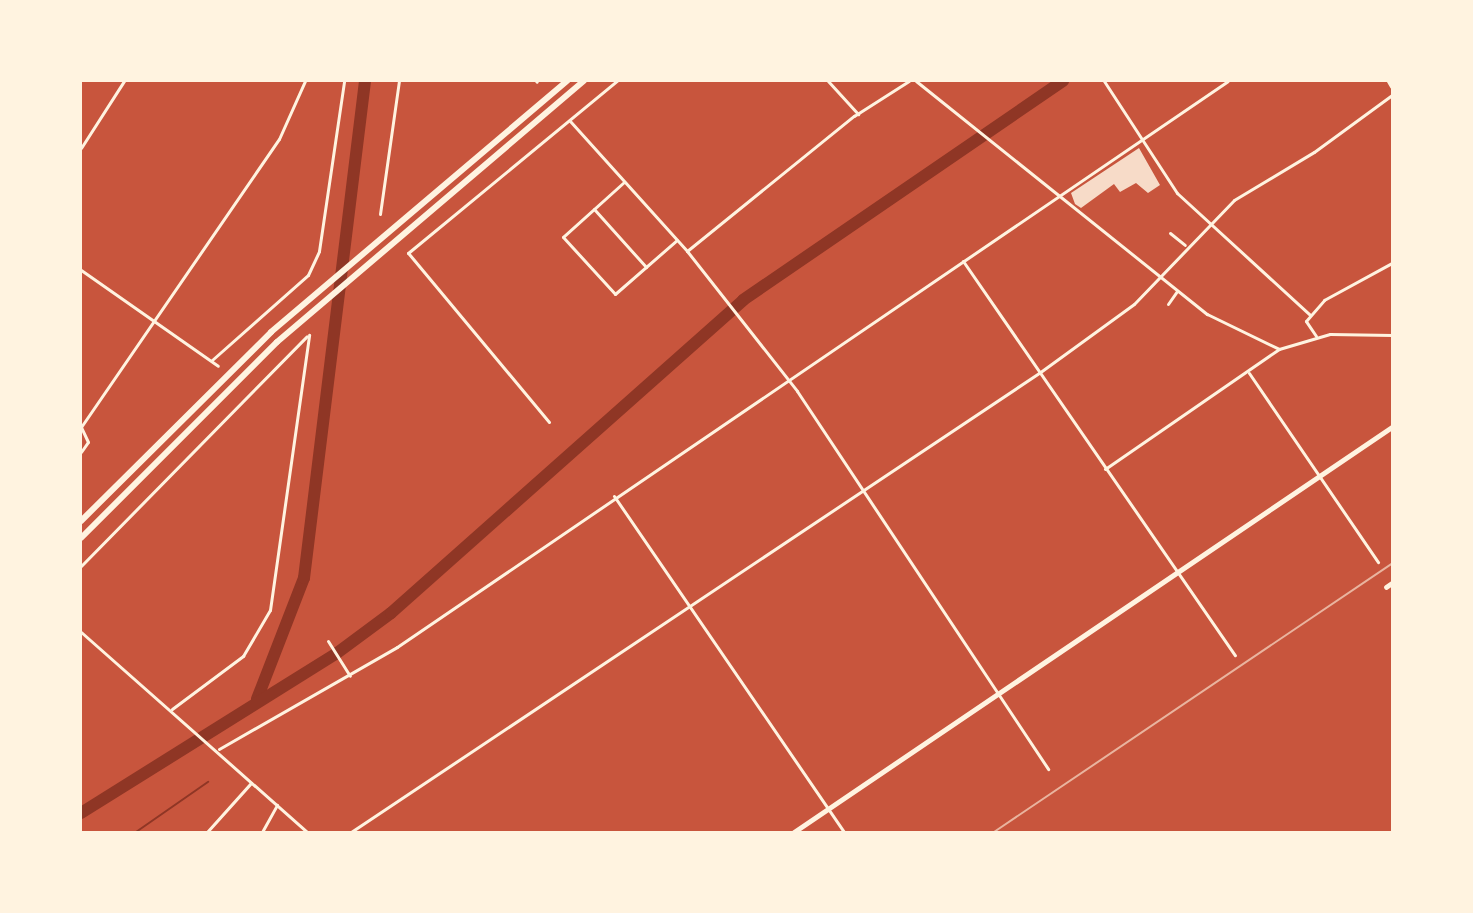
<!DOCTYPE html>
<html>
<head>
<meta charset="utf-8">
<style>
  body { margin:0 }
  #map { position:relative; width:1473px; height:913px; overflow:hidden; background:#c8553d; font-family:"Alegreya Sans",sans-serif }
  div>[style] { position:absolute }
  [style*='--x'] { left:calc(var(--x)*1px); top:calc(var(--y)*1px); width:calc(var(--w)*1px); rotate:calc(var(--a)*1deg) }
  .stream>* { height:2px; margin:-1px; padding:0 1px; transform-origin:1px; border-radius:1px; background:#8f3625 }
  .river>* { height:12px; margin:-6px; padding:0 6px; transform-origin:6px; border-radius:6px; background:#8f3625 }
  .building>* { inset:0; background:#f7dbc8 }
  .minor>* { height:3px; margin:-1.5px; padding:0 1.5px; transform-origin:1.5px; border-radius:1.5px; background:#fff3e0 }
  .tertiary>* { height:4.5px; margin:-2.25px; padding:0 2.25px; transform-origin:2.25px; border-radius:2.25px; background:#fff3e0 }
  .primary>* { height:5px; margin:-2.5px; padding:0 2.5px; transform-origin:2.5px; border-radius:2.5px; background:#fff3e0 }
  .motorway>* { height:6px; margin:-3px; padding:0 3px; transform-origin:3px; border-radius:3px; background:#fff3e0 }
  .rail>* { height:2px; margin:-1px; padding:0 1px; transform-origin:1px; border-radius:1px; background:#e9b49f }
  span { translate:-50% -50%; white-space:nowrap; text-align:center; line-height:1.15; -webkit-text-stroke:6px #fff3e0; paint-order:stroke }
  .frame { position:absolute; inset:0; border:82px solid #fff3e0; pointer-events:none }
</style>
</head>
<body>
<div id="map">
  <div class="stream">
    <i style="--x:136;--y:832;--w:88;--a:-34.8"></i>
  </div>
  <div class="river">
    <i style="--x:257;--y:699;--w:130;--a:-68.8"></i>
    <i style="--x:304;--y:578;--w:501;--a:-83"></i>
    <i style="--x:81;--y:813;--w:302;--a:-32"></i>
    <i style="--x:337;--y:653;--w:67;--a:-36.5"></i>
    <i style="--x:391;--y:613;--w:471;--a:-41.6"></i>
    <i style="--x:743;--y:300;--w:388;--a:-34.4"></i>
  </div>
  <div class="building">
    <i style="clip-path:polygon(1139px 148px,1160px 185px,1148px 193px,1136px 183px,1120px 192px,1114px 184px,1081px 208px,1075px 204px,1071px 193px)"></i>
  </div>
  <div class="minor">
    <i style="--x:536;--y:81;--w:1;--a:45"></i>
    <i style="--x:828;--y:81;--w:45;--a:47.7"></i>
    <i style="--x:916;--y:81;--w:373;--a:38.7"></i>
    <i style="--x:1207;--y:314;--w:80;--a:25.9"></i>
    <i style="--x:1104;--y:81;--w:134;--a:56.9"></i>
    <i style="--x:1177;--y:193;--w:180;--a:42.5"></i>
    <i style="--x:570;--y:121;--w:175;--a:48"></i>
    <i style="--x:687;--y:251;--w:178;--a:51.8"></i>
    <i style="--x:797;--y:391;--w:454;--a:56.4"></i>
    <i style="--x:81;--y:148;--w:80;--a:-57.3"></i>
    <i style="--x:624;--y:182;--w:82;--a:138"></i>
    <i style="--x:563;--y:237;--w:77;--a:47.6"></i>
    <i style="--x:615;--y:294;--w:82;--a:-41.1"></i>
    <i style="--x:594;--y:209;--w:78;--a:48.1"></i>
    <i style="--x:380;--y:214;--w:134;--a:-81.9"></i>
    <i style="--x:1170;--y:233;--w:19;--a:39"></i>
    <i style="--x:687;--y:251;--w:215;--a:-39"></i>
    <i style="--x:854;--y:116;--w:65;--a:-32.5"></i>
    <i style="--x:963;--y:261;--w:479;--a:55.4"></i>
    <i style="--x:81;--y:270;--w:167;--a:35"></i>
    <i style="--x:1168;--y:304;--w:16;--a:-55"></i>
    <i style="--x:1316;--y:336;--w:18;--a:-124"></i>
    <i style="--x:1306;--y:321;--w:28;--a:-49"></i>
    <i style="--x:1324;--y:300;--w:77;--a:-28.6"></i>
    <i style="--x:212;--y:360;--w:128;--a:-41.5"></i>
    <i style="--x:308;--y:275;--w:26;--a:-65"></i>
    <i style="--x:319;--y:251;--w:172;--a:-81.6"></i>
    <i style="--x:1249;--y:373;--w:229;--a:55.7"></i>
    <i style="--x:549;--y:422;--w:220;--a:-129.8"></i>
    <i style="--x:408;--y:253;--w:271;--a:-39.5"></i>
    <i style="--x:81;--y:452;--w:12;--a:-55"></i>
    <i style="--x:88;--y:442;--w:17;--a:-115"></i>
    <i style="--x:81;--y:427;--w:349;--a:-55.5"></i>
    <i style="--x:279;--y:139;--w:64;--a:-65.9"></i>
    <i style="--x:1105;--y:469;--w:211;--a:-34.6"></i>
    <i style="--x:1279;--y:349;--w:53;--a:-16.4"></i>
    <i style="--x:1330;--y:334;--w:62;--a:0.9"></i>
    <i style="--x:614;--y:496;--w:407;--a:55.6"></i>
    <i style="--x:81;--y:566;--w:322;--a:-45.5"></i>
    <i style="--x:81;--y:632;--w:302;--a:41.5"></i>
    <i style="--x:328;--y:641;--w:41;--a:57.8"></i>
    <i style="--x:172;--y:709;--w:89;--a:-36.7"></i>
    <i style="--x:243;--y:656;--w:53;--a:-59.6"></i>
    <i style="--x:270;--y:610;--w:278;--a:-81.9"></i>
    <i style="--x:219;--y:749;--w:205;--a:-29.8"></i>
    <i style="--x:397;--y:647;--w:1005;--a:-34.26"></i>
    <i style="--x:207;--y:832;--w:66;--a:-48.1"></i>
    <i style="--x:262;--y:832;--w:31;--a:-61"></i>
    <i style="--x:351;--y:832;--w:827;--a:-33.71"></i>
    <i style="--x:1039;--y:373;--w:117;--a:-36"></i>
    <i style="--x:1134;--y:304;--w:144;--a:-46.1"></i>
    <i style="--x:1234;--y:200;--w:93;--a:-31"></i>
    <i style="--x:1314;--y:152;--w:97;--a:-36.2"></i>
  </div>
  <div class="tertiary">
    <i style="--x:1386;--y:587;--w:7;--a:-34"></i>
    <i style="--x:794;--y:832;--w:722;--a:-34.11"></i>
  </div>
  <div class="primary">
    <i style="--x:1389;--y:81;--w:6;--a:59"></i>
  </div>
  <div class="motorway">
    <i style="--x:81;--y:521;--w:268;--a:-44.8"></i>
    <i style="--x:271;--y:332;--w:388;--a:-40.3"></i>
    <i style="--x:81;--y:538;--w:277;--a:-45"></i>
    <i style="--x:277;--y:342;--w:403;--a:-40.4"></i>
  </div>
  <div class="rail">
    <i style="--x:994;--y:832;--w:480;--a:-34"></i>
  </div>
  <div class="frame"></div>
</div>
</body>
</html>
